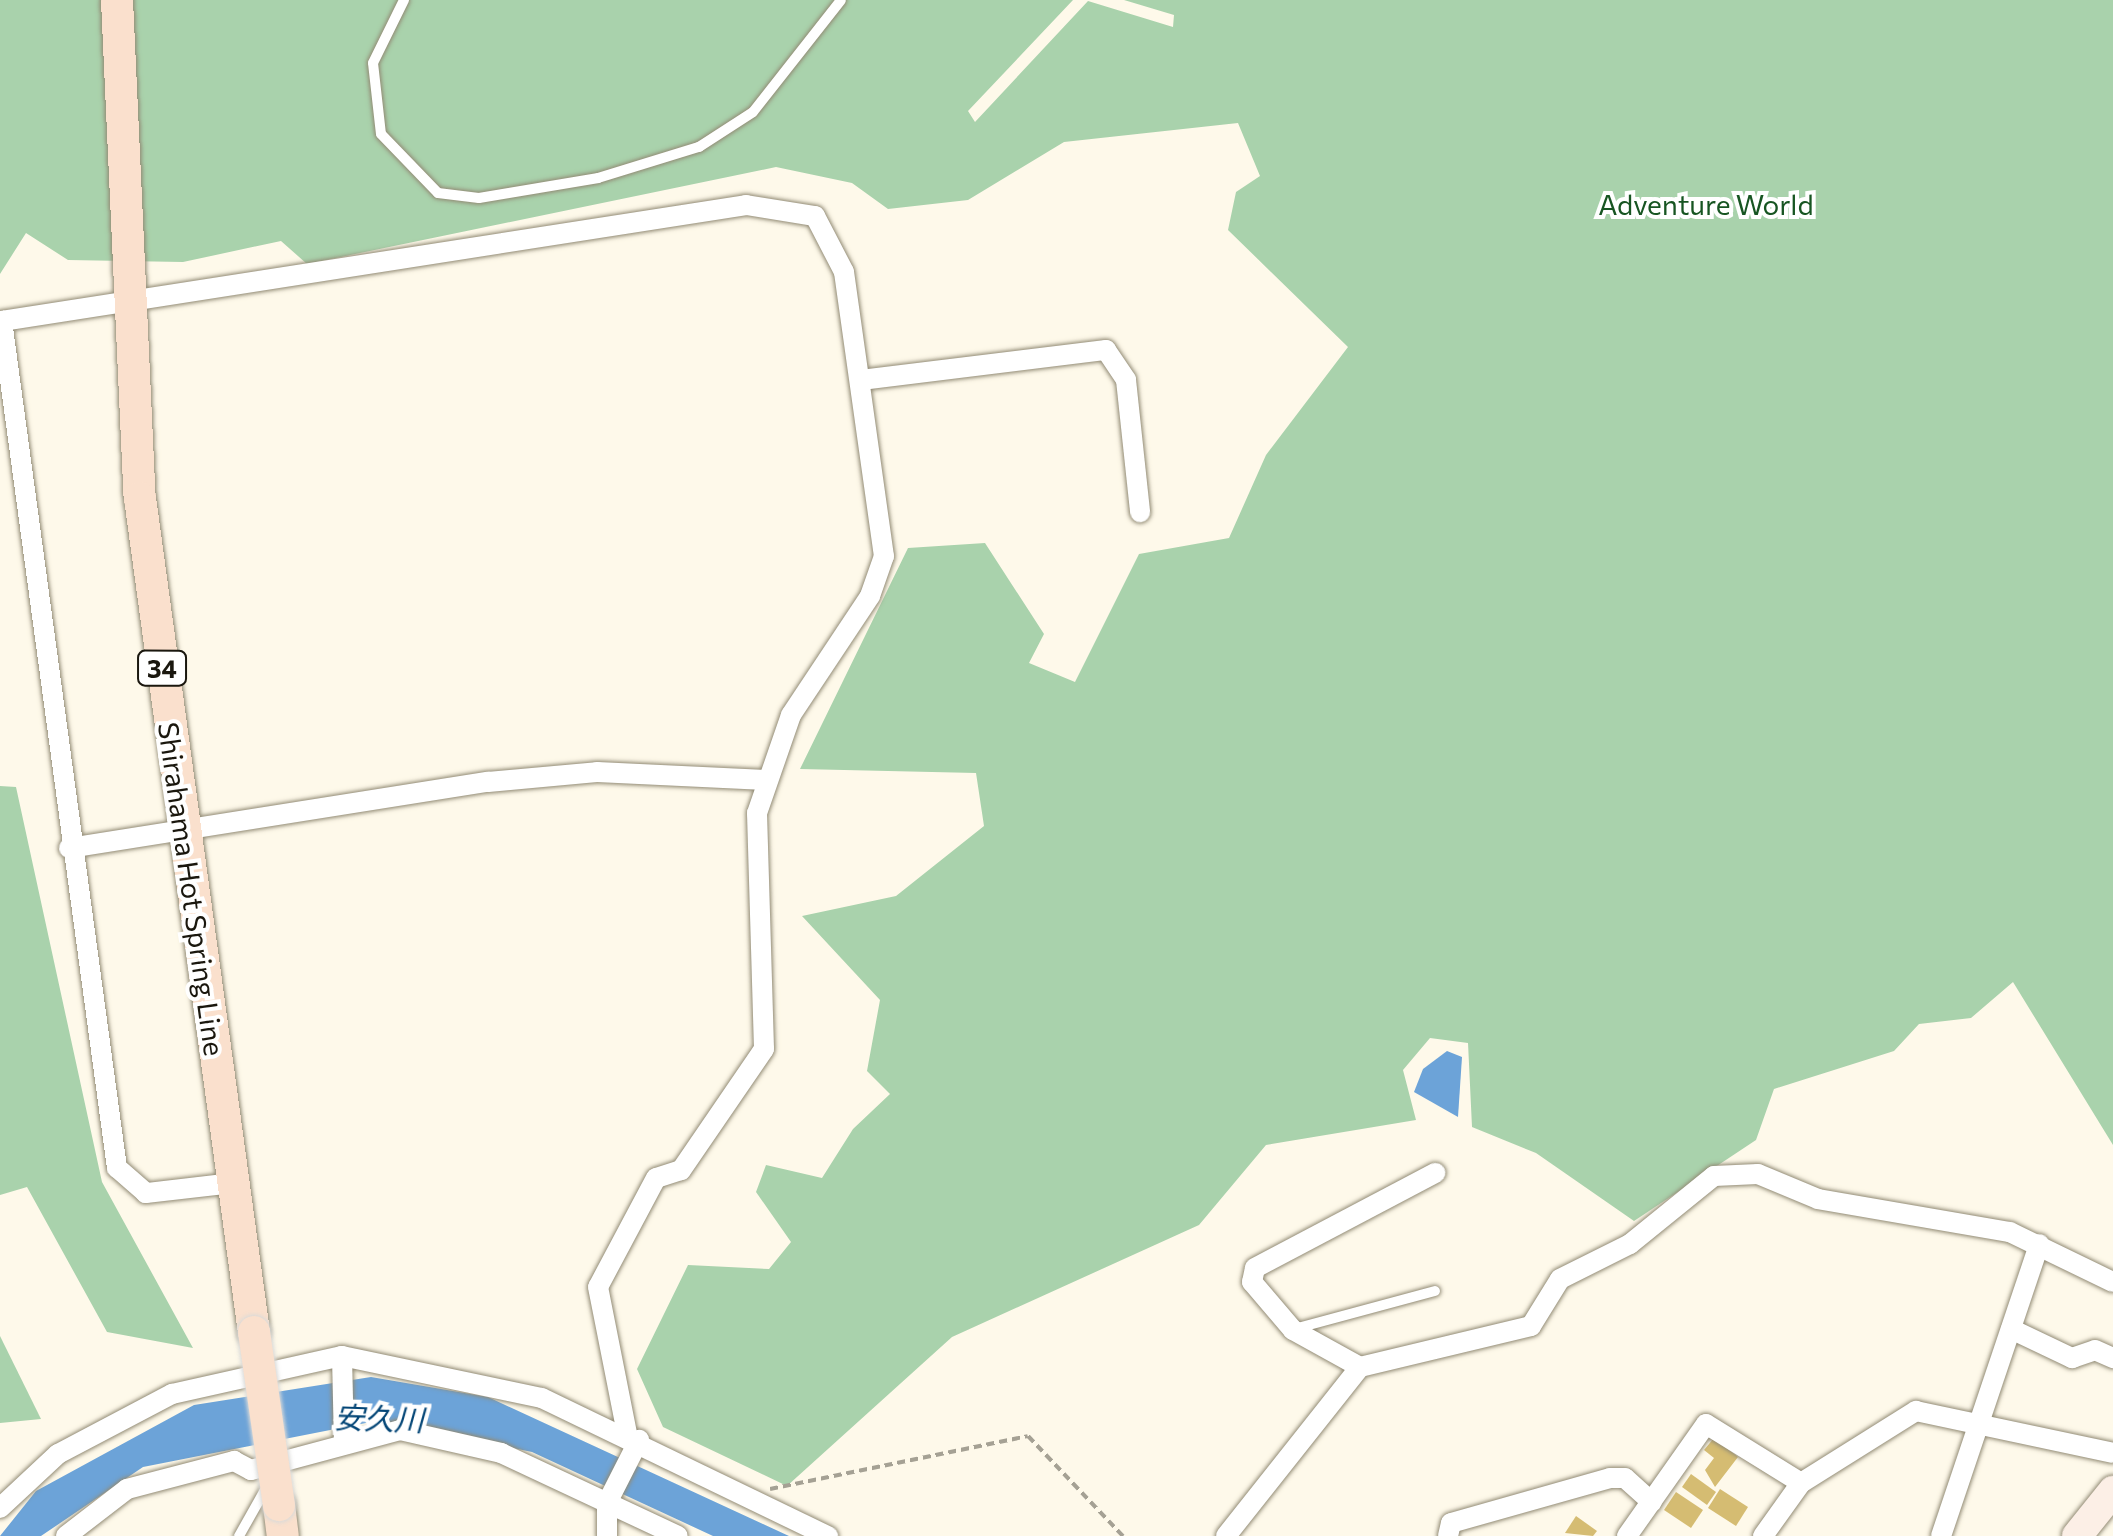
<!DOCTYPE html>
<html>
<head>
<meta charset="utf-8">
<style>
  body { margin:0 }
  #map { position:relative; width:2113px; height:1536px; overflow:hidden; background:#fef9ea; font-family:Commissioner,"Noto Sans JP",sans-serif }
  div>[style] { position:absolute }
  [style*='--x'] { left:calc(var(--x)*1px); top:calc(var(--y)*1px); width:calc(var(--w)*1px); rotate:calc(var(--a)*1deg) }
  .green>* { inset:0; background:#a9d2ac }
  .water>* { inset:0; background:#6ca3d8 }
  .building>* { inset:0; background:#d5bc72 }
  .path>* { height:4px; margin-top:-2px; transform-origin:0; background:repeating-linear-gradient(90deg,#a5a194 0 8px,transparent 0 13px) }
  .roads { filter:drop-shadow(0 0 2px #928b75) drop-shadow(0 0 2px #928b75) }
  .lane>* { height:10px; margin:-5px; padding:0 5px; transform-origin:5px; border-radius:5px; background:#fff }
  .street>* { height:20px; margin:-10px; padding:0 10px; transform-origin:10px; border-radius:10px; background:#fff }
  .secondary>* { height:30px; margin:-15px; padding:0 15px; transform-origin:15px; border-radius:15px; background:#fcefe6 }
  .primary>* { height:32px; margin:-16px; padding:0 16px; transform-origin:16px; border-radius:16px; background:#fae0cd }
  .bridges { filter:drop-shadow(0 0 2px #dadad8) drop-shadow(0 0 2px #dadad8) }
  .primary-bridge>* { height:32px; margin:-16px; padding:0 16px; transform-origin:16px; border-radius:16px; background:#fae0cd }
  span { translate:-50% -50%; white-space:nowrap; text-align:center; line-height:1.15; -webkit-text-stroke:8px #fff; paint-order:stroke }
  .shield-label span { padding:2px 8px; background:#fff; border:2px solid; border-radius:8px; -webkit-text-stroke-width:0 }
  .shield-label { font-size:25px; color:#1a170e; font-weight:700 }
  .park-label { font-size:28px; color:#175522 }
  .street-label { font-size:28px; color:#1a170e }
  .water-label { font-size:30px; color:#034576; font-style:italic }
</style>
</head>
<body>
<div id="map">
  <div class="green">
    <i style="clip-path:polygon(0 0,1073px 0,968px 111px,975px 122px,1088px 1px,1173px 27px,1174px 15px,1124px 0,2113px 0,2113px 1145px,2013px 982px,1971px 1018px,1919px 1024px,1894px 1051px,1774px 1089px,1756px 1140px,1634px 1221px,1536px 1153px,1472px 1127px,1468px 1043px,1430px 1038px,1403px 1070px,1416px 1120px,1266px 1145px,1199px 1225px,952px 1337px,787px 1486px,663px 1427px,637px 1369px,688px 1265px,769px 1269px,791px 1242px,756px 1192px,766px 1165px,822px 1178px,853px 1129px,890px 1094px,867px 1071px,880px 1000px,802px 916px,896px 896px,984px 826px,976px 773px,800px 769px,908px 548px,985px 543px,1044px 634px,1029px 663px,1075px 682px,1139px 554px,1229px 538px,1266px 455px,1348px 347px,1228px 230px,1236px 192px,1260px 176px,1238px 123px,1064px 142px,968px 200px,888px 209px,852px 183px,776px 167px,307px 264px,281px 241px,183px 262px,68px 260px,26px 233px,0 274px)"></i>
    <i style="clip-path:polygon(0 786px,16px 787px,102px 1182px,193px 1348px,107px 1332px,27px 1187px,0 1195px)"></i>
    <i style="clip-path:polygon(0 1336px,41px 1419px,0 1423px)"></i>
  </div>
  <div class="water">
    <i style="clip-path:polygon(1447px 1051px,1462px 1057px,1458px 1117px,1414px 1092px,1423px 1069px)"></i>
    <i style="clip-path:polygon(371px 1377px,488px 1397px,789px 1536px,713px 1536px,532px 1452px,381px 1420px,143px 1467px,41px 1536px,0 1536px,36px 1491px,194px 1405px)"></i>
  </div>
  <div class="building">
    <i style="clip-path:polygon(1714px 1438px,1738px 1457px,1715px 1487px,1705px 1470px,1714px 1458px,1704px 1450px)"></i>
    <i style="clip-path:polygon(1691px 1474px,1716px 1492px,1707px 1505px,1682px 1487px)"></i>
    <i style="clip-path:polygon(1720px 1489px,1748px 1507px,1736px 1526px,1708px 1508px)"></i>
    <i style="clip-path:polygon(1676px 1492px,1703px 1510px,1691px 1528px,1664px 1510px)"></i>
    <i style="clip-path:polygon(1576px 1516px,1597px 1531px,1593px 1536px,1565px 1533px)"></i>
  </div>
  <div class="path">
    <i style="--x:770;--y:1489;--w:263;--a:-11.6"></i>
    <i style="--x:1028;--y:1436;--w:138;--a:46.5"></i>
  </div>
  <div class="roads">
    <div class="lane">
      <i style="--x:404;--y:0;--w:70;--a:116.2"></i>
      <i style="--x:373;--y:63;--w:71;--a:83.6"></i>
      <i style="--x:381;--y:134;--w:82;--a:46"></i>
      <i style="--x:438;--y:193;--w:41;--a:7"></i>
      <i style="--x:479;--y:198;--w:121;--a:-9.5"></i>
      <i style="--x:598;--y:178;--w:106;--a:-17.1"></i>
      <i style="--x:699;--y:147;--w:64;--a:-32.9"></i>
      <i style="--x:753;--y:112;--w:142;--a:-51.8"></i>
      <i style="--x:1294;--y:1329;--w:146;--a:-15.1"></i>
      <i style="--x:239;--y:1536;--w:63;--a:-60.6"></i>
    </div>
    <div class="street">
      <i style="--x:861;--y:380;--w:247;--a:-7"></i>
      <i style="--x:1106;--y:350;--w:36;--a:56"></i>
      <i style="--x:1126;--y:380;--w:133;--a:83.9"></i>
      <i style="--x:69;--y:848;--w:424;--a:-9"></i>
      <i style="--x:488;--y:782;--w:109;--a:-5.2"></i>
      <i style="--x:597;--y:772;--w:169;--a:2.7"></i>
      <i style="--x:233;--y:1183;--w:88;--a:173.4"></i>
      <i style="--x:146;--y:1193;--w:38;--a:-139"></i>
      <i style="--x:117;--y:1168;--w:855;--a:-97.73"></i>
      <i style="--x:2;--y:321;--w:753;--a:-8.86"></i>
      <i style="--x:746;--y:205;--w:70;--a:9.1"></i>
      <i style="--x:815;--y:216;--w:63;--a:62.6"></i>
      <i style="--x:844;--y:272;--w:287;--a:82"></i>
      <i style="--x:884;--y:556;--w:42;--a:109.3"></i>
      <i style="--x:870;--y:596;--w:143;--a:123.6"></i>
      <i style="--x:791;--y:715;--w:104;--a:109.1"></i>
      <i style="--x:757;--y:813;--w:236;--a:88.3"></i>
      <i style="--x:764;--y:1049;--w:147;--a:124.4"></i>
      <i style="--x:681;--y:1170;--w:26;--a:162"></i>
      <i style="--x:656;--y:1178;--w:123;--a:118"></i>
      <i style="--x:598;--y:1287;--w:149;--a:78.8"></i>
      <i style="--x:2011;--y:1329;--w:68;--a:25.4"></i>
      <i style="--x:2072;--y:1358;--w:24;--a:-19"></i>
      <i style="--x:2095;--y:1350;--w:20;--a:24"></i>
      <i style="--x:342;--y:1356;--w:87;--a:88.7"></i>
      <i style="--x:1360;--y:1367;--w:176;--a:-13.5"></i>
      <i style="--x:1531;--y:1326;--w:55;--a:-58.3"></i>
      <i style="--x:1560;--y:1279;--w:78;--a:-26.6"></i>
      <i style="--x:1630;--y:1244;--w:108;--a:-39"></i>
      <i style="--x:1714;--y:1176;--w:44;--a:-2.6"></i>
      <i style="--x:1758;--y:1174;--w:65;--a:22.6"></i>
      <i style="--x:1818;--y:1199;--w:195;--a:9.8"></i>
      <i style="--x:2010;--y:1232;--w:114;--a:25.9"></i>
      <i style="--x:0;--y:1508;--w:79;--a:-43"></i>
      <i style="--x:58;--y:1454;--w:129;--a:-27.8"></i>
      <i style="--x:172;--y:1394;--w:174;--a:-12.6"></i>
      <i style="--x:342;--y:1356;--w:204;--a:11.9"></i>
      <i style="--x:542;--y:1398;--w:318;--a:25.8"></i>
      <i style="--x:66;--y:1536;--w:77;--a:-37.6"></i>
      <i style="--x:127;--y:1489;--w:111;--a:-14.7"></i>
      <i style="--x:234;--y:1461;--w:19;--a:28"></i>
      <i style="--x:251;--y:1470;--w:154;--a:-15"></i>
      <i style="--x:400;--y:1430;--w:104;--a:12.8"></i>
      <i style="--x:501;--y:1453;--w:195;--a:25.1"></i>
      <i style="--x:607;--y:1536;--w:33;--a:-90"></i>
      <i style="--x:607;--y:1503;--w:71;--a:-63.1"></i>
      <i style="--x:1226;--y:1536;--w:216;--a:-51.6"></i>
      <i style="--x:1360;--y:1367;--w:77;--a:-151.1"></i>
      <i style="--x:1293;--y:1330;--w:63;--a:-130.5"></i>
      <i style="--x:1252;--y:1282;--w:14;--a:-78"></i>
      <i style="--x:1255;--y:1268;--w:204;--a:-27.8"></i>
      <i style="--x:1448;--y:1536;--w:13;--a:-77"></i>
      <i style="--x:1451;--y:1523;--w:165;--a:-15.8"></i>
      <i style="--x:1610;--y:1478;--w:15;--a:0"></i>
      <i style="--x:1625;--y:1478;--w:36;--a:42"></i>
      <i style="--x:1627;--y:1536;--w:137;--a:-54.8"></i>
      <i style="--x:1706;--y:1424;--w:112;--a:31.8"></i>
      <i style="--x:1763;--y:1536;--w:65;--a:-54.4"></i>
      <i style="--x:1801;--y:1483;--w:136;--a:-32.1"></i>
      <i style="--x:1916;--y:1411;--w:201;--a:12"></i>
      <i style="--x:1941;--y:1536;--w:308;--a:-71.4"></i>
    </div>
    <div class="secondary">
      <i style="--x:2077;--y:1536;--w:58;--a:-51.3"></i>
    </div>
    <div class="primary">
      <i style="--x:117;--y:0;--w:499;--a:87.4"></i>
      <i style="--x:140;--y:498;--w:842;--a:82.22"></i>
      <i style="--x:279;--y:1505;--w:31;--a:83"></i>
    </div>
  </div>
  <div class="bridges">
    <div class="primary-bridge">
      <i style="--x:254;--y:1332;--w:175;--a:81.8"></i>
    </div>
  </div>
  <div class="shield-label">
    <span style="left:162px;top:668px">34</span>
  </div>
  <div class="park-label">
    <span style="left:1706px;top:204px">Adventure World</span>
  </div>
  <div class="street-label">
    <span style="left:192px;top:889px;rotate:82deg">Shirahama Hot Spring Line</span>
  </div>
  <div class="water-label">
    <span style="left:379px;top:1418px;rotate:2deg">安久川</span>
  </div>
</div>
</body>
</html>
